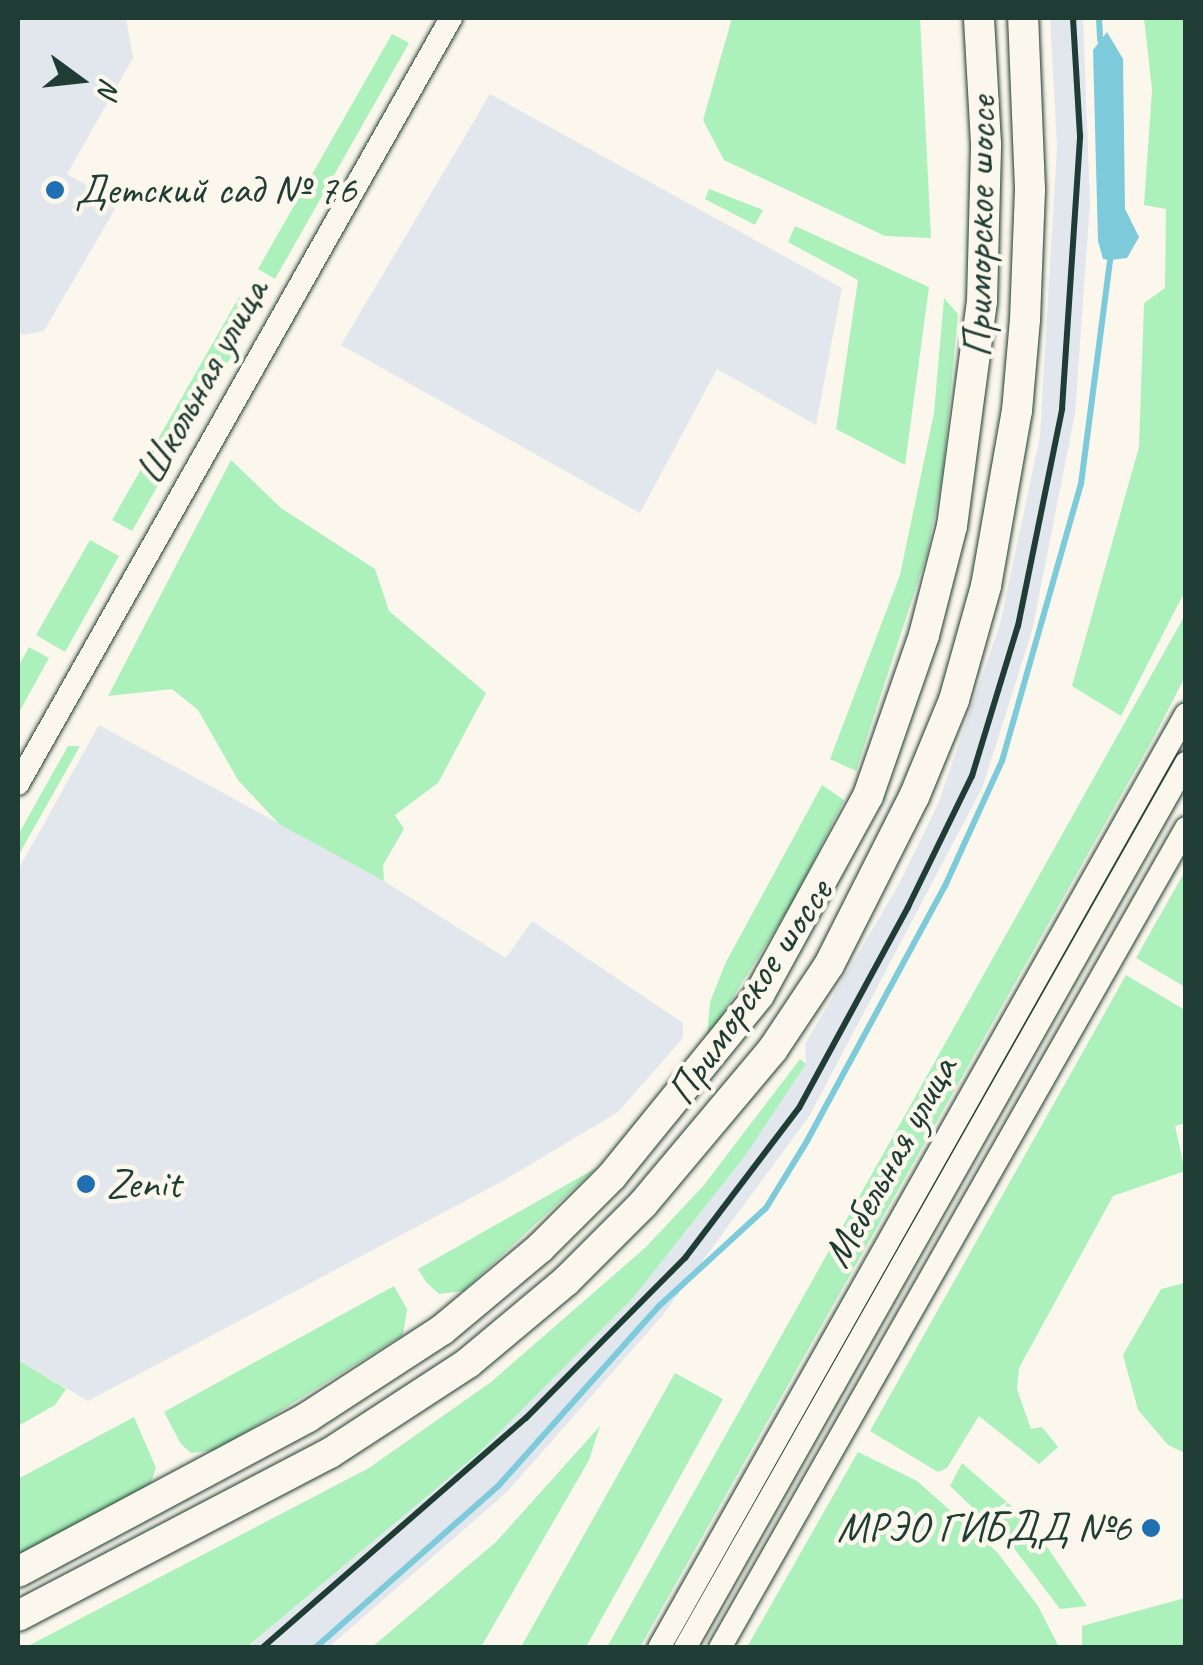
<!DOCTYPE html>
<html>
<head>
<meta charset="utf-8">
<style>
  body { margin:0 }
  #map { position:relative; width:1203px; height:1665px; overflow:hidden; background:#fbf7ec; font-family:Caveat,sans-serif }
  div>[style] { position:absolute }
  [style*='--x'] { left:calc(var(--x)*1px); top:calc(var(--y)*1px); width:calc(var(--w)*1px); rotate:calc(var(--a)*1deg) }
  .built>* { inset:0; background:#e2e7ed }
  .green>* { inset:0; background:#acf0bb }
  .water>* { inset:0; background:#7dcadb }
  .stream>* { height:6px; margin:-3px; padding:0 3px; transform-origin:3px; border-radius:3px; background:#7dcadb }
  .roads { filter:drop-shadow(0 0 2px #1f3d34) drop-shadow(0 0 2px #1f3d34) }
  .minor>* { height:22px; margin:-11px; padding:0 11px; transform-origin:11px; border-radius:11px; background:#fbf7ec }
  .major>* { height:30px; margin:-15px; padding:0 15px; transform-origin:15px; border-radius:15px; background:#fbf7ec }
  .rail>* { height:6px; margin:-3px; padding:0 3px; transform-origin:3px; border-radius:3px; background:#1f3d34 }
  .dots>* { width:28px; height:28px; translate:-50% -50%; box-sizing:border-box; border:5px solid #fbf7ec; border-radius:50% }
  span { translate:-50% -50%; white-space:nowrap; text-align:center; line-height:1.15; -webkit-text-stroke:9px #fbf7ec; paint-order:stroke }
  .poi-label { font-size:42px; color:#1f3d34 }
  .left { translate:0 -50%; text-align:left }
  .right { translate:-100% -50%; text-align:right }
  .street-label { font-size:42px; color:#1f3d34 }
  .frame { position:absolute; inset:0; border:20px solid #1f3d34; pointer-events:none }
  .north { position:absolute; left:30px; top:30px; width:100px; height:100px; -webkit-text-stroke:8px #fbf7ec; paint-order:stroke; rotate:105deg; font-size:28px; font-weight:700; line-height:40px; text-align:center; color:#1f3d34 }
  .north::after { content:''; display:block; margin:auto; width:35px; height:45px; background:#1f3d34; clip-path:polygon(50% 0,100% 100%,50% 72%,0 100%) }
</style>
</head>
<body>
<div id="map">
  <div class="built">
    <i style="clip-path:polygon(18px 18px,126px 18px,133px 58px,67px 174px,118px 204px,44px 331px,23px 335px,18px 332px)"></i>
    <i style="clip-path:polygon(1050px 18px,1083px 18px,1090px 203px,1075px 414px,1032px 631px,983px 786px,810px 1115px,662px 1316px,507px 1492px,329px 1647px,247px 1648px,481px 1451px,633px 1298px,745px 1156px,806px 1064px,805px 1044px,899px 884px,938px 804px,1000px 624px,1040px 436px,1057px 147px)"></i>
    <i style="clip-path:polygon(490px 94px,842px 288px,816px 425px,717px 369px,640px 513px,341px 345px)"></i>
    <i style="clip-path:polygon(99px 725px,384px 881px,506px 958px,532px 921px,683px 1023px,683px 1038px,618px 1112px,501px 1182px,88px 1401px,18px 1360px,18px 870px)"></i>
  </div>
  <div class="green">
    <i style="clip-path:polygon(732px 18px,920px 18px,931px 238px,885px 236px,724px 160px,703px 120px)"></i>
    <i style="clip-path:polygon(1144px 18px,1185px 18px,1186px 589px,1121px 716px,1072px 686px,1139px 447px,1144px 303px,1165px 288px,1166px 209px,1144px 205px,1152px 90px)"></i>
    <i style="clip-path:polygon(392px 34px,409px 43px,275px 279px,258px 269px)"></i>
    <i style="clip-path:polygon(709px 189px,763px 210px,755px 225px,705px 199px)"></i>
    <i style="clip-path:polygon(795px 226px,929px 287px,905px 465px,836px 429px,858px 280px,788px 242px)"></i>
    <i style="clip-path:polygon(239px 297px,259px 308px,132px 531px,112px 520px)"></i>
    <i style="clip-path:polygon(944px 298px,958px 314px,943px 472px,927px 554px,856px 771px,830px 759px,900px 575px,934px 413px)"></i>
    <i style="clip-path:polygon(231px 460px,281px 508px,375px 569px,389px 611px,486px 693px,438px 783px,395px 815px,404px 829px,383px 865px,384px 881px,279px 824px,238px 780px,198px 710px,172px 689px,108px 696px)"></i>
    <i style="clip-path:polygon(90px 540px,119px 556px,65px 652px,36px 635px)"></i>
    <i style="clip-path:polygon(1185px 615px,1185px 677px,1154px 737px,640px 1647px,607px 1647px)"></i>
    <i style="clip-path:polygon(29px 647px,49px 658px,18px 714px,18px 667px)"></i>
    <i style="clip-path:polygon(68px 746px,80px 746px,18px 856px,18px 835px)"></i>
    <i style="clip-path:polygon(822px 785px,844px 800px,795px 898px,707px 1039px,710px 1002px,726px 962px)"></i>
    <i style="clip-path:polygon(1185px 871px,1185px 987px,1136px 958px)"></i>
    <i style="clip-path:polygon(1126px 975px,1185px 1010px,1185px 1123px,1175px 1126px,1185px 1171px,1113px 1196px,1019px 1368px,1017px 1389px,1031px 1429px,1042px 1427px,1058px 1447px,1039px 1464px,979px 1416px,947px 1468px,938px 1472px,870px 1431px)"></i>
    <i style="clip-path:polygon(800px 1059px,806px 1064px,745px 1156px,633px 1298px,481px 1451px,247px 1647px,26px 1647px,369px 1468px,491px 1382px,646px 1247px,704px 1185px)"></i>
    <i style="clip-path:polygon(596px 1168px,463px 1291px,439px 1294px,426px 1282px,418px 1269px)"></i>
    <i style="clip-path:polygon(1185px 1283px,1186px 1283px,1185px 1453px,1168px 1445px,1138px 1410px,1123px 1355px,1161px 1289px)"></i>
    <i style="clip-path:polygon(394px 1286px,407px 1309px,403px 1335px,217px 1450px,191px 1453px,181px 1444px,164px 1412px)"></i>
    <i style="clip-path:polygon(18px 1360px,66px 1389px,55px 1405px,18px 1426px)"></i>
    <i style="clip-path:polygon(675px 1373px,723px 1399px,586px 1647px,521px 1647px)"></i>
    <i style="clip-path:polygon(134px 1417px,156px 1468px,149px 1488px,18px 1555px,18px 1479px)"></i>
    <i style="clip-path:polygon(600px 1426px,589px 1460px,481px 1647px,372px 1647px,496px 1542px)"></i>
    <i style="clip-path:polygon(858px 1452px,917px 1481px,997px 1552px,1038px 1606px,1059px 1647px,747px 1647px)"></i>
    <i style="clip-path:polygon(962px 1463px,1031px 1523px,1087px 1606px,1060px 1609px,1010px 1543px,950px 1486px)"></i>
    <i style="clip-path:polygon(1185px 1598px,1185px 1645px,1082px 1647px,1082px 1626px)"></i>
  </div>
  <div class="water">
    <i style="clip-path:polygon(1107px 32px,1123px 59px,1125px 209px,1139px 237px,1127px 258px,1111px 260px,1103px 259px,1098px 241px,1093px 50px)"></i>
  </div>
  <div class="stream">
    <i style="--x:1099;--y:18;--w:22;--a:87"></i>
    <i style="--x:315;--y:1648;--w:246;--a:-41.5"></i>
    <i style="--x:499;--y:1485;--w:240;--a:-48.2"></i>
    <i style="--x:659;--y:1306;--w:145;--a:-42.5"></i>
    <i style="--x:766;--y:1208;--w:79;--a:-58.5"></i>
    <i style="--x:807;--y:1141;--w:290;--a:-61.6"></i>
    <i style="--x:945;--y:886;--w:137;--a:-65.5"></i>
    <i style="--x:1002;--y:761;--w:288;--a:-74.1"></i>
    <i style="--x:1081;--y:484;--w:234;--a:-82.6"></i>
  </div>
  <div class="roads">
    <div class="minor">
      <i style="--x:18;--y:784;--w:880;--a:-60.52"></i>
      <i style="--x:659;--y:1648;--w:1072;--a:-60.57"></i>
      <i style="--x:685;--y:1648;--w:1017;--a:-60.49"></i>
      <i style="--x:720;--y:1648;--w:943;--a:-60.39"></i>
    </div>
    <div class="major">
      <i style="--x:18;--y:1572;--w:329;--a:-28.1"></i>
      <i style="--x:308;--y:1417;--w:160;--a:-33"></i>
      <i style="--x:442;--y:1330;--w:128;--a:-39.9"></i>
      <i style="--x:540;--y:1248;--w:102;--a:-45"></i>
      <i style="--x:612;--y:1176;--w:233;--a:-50.9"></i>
      <i style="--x:759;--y:995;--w:227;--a:-61.3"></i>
      <i style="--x:868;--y:796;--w:170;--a:-70.8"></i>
      <i style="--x:924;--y:635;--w:113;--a:-75.6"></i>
      <i style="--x:952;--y:526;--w:227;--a:-82.4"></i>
      <i style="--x:982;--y:301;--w:157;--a:-88.5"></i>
      <i style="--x:986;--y:144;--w:126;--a:-93.2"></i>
      <i style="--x:18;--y:1616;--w:352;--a:-27.6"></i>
      <i style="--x:330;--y:1453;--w:165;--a:-33.1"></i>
      <i style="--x:468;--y:1363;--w:128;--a:-39.9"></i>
      <i style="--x:566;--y:1281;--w:109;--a:-45"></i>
      <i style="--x:643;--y:1204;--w:202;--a:-50"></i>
      <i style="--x:773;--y:1049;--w:101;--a:-56.3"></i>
      <i style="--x:829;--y:965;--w:188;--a:-63.2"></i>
      <i style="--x:914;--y:797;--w:105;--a:-67.6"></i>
      <i style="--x:954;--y:700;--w:118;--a:-74.3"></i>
      <i style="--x:986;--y:586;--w:178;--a:-80"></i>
      <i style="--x:1017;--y:411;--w:91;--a:-85"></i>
      <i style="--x:1025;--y:320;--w:131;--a:-87.8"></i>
      <i style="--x:1030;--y:189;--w:171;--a:-92.3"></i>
    </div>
  </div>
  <div class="rail">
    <i style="--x:262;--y:1648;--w:350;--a:-41.1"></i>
    <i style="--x:526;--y:1418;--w:226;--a:-45.2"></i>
    <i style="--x:685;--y:1258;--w:188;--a:-52.8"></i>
    <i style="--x:799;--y:1108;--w:229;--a:-61.5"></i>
    <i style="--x:908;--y:907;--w:146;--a:-64"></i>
    <i style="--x:972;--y:776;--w:157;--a:-73"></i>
    <i style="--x:1018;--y:626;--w:221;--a:-78.5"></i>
    <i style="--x:1062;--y:409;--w:274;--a:-86.2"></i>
    <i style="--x:1080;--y:136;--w:118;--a:-93.4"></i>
  </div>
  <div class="dots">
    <i style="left:55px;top:190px;background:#1f6fb2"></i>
    <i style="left:86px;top:1184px;background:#1f6fb2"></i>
    <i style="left:1151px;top:1528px;background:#1f6fb2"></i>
  </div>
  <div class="poi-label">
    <span class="left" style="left:75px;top:190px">Детский сад № 76</span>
    <span class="left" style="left:106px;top:1184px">Zenit</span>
    <span class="right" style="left:1131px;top:1528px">МРЭО ГИБДД №6</span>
  </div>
  <div class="street-label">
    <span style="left:980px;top:227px;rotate:-89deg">Приморское шоссе</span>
    <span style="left:202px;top:382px;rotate:-61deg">Школьная улица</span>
    <span style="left:750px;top:992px;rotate:-56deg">Приморское шоссе</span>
    <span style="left:890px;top:1162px;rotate:-61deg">Мебельная улица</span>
  </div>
  <div class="frame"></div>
  <div class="north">N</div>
</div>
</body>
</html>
